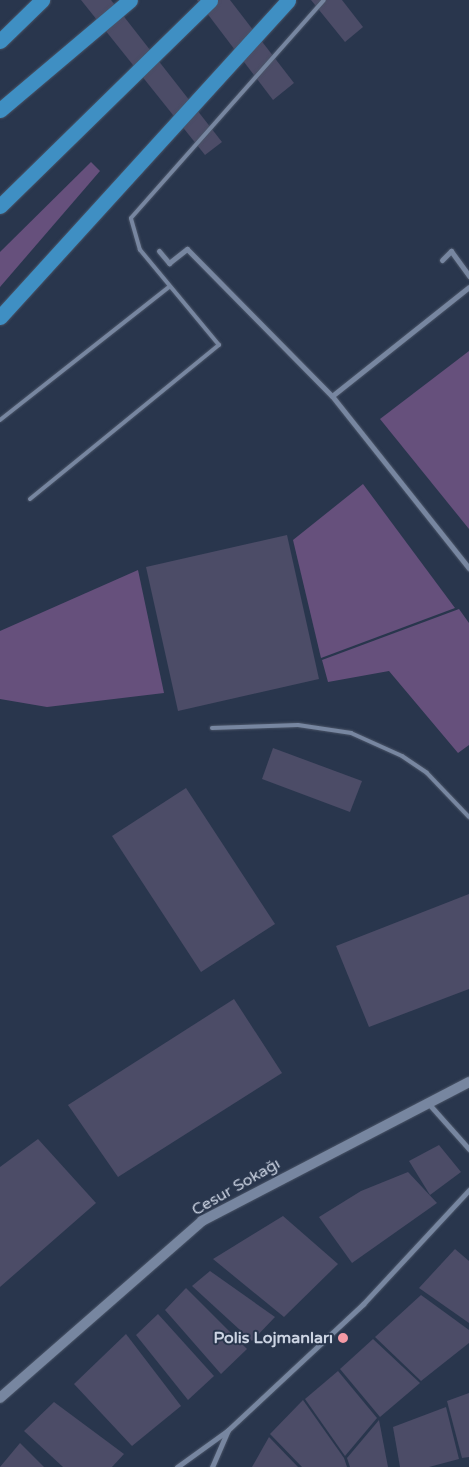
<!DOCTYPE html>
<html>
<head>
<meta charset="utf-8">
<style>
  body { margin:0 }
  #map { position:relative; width:469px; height:1467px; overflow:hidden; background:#29364d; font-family:"Varela Round",sans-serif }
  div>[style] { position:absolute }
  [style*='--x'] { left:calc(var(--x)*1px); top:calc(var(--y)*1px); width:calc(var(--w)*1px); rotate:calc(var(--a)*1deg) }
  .green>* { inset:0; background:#66507c }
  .building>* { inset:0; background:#4c4c67 }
  .roads { filter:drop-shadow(0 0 1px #4a5467) drop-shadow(0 0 1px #4a5467) }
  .lane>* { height:4px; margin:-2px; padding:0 2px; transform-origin:2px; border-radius:2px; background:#7786a0 }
  .street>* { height:5px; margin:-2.5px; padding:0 2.5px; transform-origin:2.5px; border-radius:2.5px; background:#7786a0 }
  .secondary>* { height:10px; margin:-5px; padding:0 5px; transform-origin:5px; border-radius:5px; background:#7786a0 }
  .highway>* { height:15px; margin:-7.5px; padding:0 7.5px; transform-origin:7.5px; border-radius:7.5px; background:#3f8fc3 }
  .dots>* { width:14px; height:14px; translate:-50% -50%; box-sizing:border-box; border:2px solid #29364d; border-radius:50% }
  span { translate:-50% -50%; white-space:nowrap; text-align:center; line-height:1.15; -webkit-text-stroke:4px #29364d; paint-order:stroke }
  .street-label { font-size:16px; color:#ccd4e3 }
  .poi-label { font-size:16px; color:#ccd4e3; font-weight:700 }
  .right { translate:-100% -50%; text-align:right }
</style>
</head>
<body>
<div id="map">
  <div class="green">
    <i style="clip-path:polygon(91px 162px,100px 171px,0 287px,0 252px)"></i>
    <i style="clip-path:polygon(469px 351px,469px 529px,380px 419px)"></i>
    <i style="clip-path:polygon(363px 484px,455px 608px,321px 658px,293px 540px)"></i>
    <i style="clip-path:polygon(138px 570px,164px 693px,47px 707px,0 699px,0 631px)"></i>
    <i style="clip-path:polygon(459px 609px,469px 623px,469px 745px,458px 753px,389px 671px,328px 682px,322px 660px)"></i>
  </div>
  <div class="building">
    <i style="clip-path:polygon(81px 0,111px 0,222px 142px,205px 155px)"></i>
    <i style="clip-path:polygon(197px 0,230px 0,294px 83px,273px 100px)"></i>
    <i style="clip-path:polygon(311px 0,342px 0,363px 27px,345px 42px)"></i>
    <i style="clip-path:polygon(287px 535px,319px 679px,178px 711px,146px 567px)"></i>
    <i style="clip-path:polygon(273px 748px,362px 781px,350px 812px,262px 779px)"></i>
    <i style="clip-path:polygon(186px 788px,275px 924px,201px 972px,112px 836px)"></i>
    <i style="clip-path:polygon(469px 894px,469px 989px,369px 1027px,336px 946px)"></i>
    <i style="clip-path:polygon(234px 999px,282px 1073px,118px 1177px,68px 1105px)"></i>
    <i style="clip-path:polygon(38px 1139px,96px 1203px,0 1287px,0 1167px)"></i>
    <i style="clip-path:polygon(439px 1145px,461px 1172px,430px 1195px,409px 1161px)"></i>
    <i style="clip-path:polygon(408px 1172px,437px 1203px,352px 1263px,319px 1217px,361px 1191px)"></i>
    <i style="clip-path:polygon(283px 1216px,338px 1264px,284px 1317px,213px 1259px)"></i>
    <i style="clip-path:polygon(455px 1249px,469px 1261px,469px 1323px,419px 1288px)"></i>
    <i style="clip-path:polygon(210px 1271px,275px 1317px,252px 1341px,192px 1286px)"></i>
    <i style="clip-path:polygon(186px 1288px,247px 1349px,221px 1374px,165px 1310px)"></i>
    <i style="clip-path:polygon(421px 1295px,469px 1330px,469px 1343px,421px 1381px,375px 1337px)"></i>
    <i style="clip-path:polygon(158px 1314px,214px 1376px,188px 1400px,136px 1335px)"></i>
    <i style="clip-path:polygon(126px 1334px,181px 1406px,132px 1446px,74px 1384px)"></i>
    <i style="clip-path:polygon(373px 1339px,420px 1383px,380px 1417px,340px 1369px)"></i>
    <i style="clip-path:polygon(338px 1371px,377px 1418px,345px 1456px,305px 1399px)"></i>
    <i style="clip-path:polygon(469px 1393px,469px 1457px,462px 1458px,447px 1401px)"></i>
    <i style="clip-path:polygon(303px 1400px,344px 1458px,347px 1467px,302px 1467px,270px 1434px)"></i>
    <i style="clip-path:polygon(54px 1402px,124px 1454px,112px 1467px,63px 1467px,24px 1431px)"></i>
    <i style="clip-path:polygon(446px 1407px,459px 1459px,429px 1467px,400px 1467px,393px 1427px)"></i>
    <i style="clip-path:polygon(379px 1420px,388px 1467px,350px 1467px,347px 1458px)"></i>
    <i style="clip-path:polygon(269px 1437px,298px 1467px,252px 1467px)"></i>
    <i style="clip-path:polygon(20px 1443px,44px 1467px,0 1467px)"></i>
  </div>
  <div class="roads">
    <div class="lane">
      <i style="--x:0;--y:420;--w:216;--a:-38.2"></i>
      <i style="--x:30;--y:499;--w:244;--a:-39.2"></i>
      <i style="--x:219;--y:345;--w:124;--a:-129.7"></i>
      <i style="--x:140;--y:250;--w:33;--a:-106"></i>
      <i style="--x:131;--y:218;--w:291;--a:-48.5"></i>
      <i style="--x:212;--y:728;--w:86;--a:-2"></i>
      <i style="--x:298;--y:725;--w:54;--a:8.6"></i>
      <i style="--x:351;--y:733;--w:56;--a:24.3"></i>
      <i style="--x:402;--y:756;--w:30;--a:34"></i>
      <i style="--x:427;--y:773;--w:61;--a:46.3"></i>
    </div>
    <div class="street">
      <i style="--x:159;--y:251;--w:16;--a:50"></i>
      <i style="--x:169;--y:263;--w:23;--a:-38"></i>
      <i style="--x:187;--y:249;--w:206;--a:45.4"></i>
      <i style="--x:332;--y:396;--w:220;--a:51.5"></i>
      <i style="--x:442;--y:260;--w:13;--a:-45"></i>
      <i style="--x:451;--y:251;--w:31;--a:54"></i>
      <i style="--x:332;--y:396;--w:175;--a:-38.5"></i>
      <i style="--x:428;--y:1103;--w:62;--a:48.3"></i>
      <i style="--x:177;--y:1467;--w:62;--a:-35.8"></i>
      <i style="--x:212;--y:1467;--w:40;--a:-66.6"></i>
      <i style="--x:228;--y:1430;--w:185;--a:-43"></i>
      <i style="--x:363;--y:1304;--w:156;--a:-47.1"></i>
    </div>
    <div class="secondary">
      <i style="--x:0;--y:1398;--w:269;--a:-41.2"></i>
      <i style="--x:202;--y:1221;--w:301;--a:-27.5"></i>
    </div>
    <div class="highway">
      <i style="--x:0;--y:41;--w:59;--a:-44.3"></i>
      <i style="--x:0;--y:110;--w:170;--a:-40.2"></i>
      <i style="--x:0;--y:206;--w:294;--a:-44.4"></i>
      <i style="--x:0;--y:317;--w:428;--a:-47.7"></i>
    </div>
  </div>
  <div class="dots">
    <i style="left:343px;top:1338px;background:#f49aa5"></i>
  </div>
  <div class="street-label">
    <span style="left:236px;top:1187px;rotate:-30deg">Cesur Sokağı</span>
  </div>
  <div class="poi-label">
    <span class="right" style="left:333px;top:1338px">Polis Lojmanları</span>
  </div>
</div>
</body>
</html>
